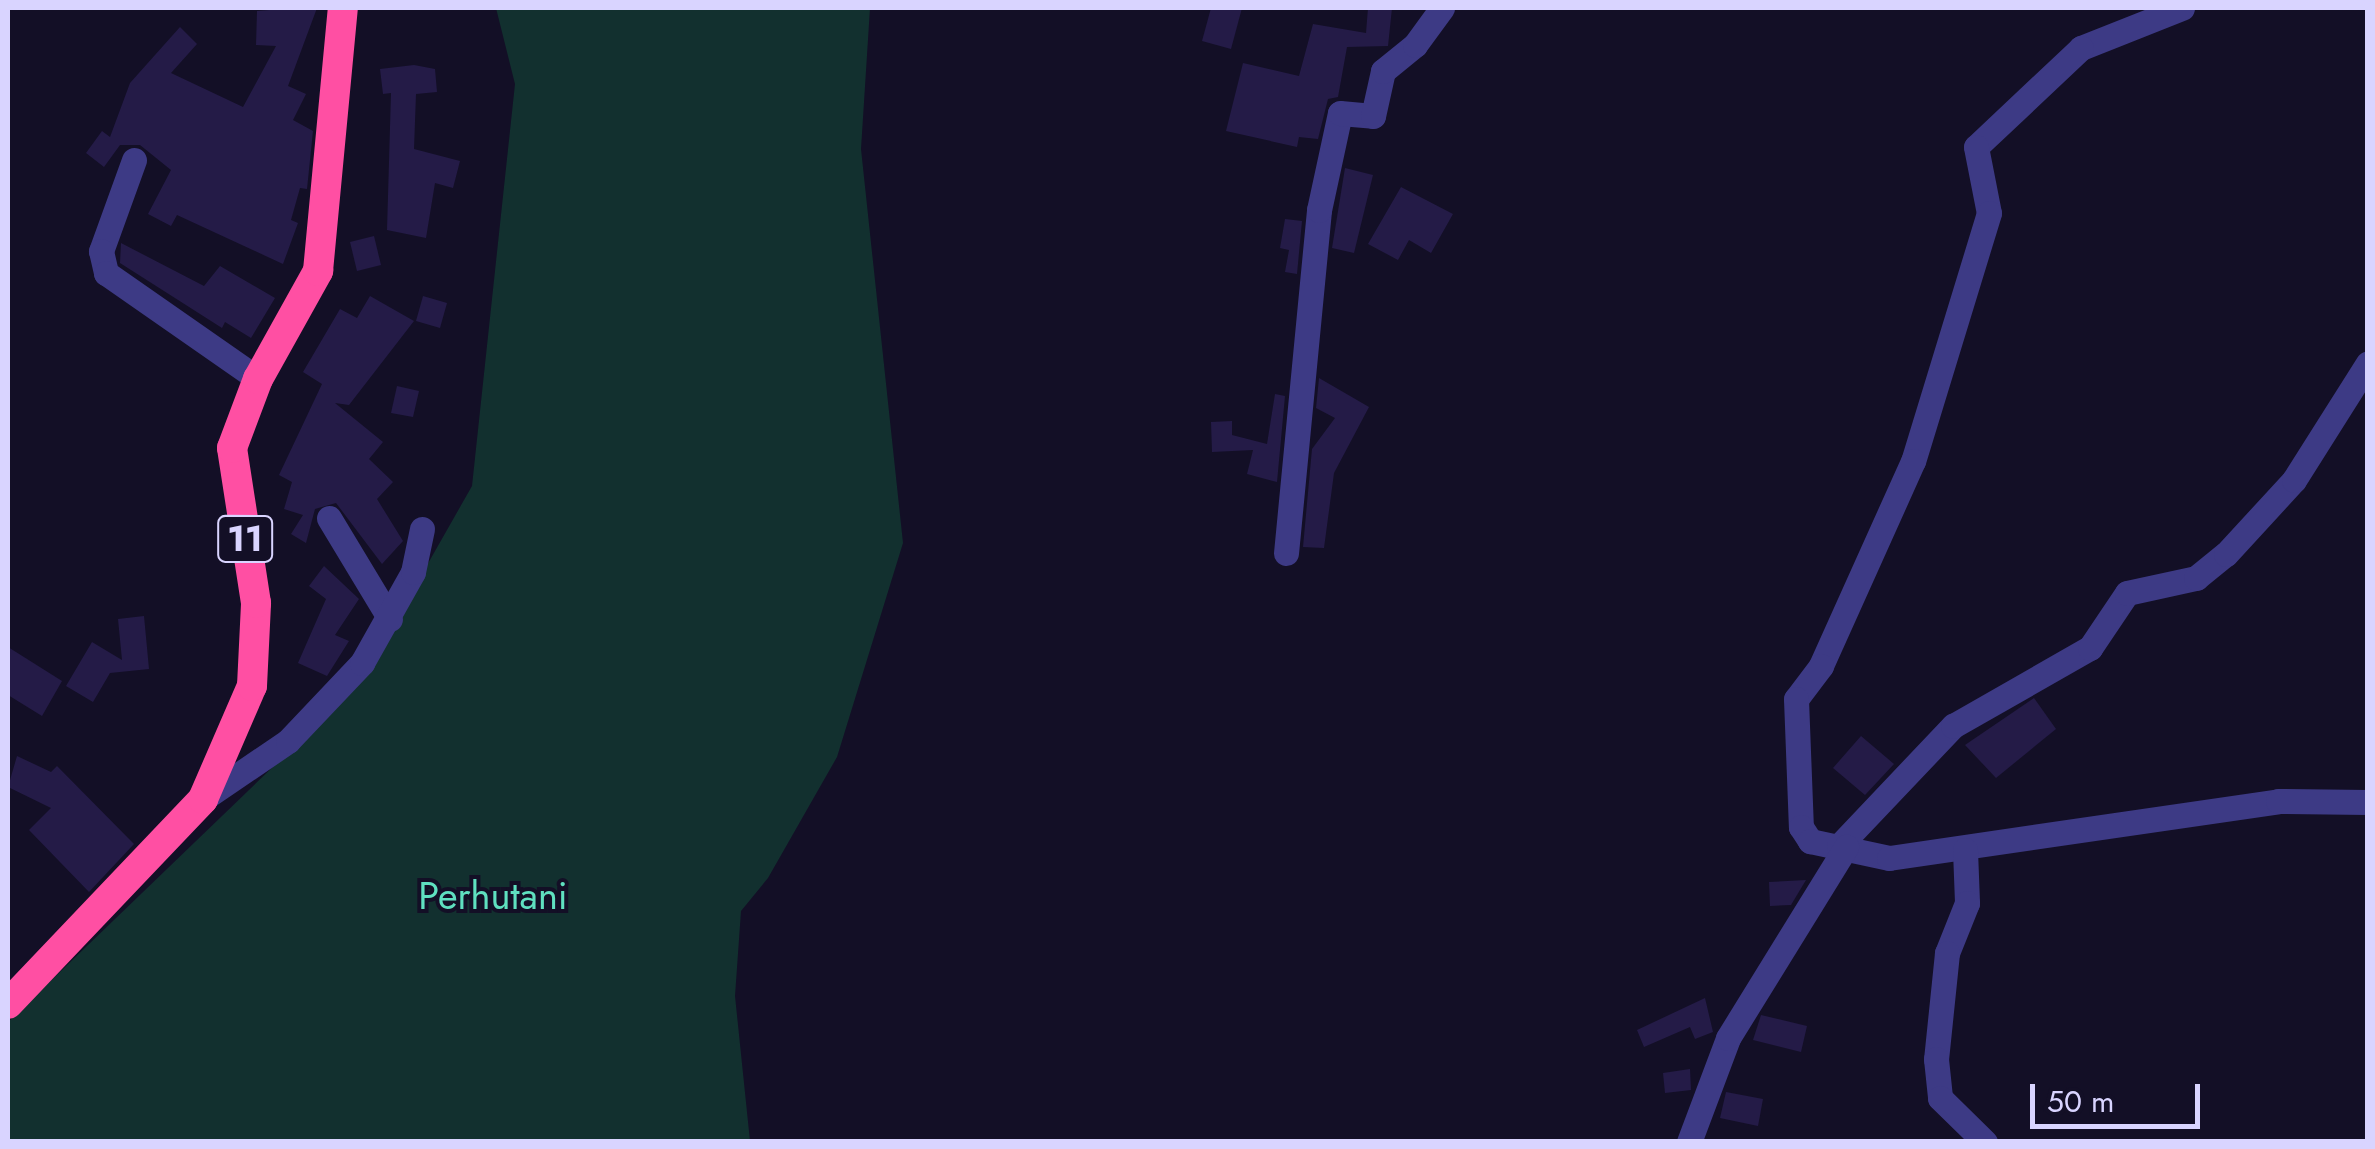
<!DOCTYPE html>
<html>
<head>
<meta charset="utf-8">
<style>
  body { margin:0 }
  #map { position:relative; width:2375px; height:1149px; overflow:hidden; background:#130f26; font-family:Jost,sans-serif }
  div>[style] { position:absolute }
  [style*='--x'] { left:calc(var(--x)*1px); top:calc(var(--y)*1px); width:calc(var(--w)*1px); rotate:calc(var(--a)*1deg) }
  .green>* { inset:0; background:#12302f }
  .building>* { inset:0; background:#241b47 }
  .street>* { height:25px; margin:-12.5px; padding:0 12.5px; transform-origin:12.5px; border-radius:12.5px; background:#3d3a85 }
  .highway>* { height:30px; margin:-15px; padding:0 15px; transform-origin:15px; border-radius:15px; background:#ff4fa3 }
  span { translate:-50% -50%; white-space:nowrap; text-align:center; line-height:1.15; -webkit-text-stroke:8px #130f26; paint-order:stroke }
  .shield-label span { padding:2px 8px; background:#130f26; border:2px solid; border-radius:8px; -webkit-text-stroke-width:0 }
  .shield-label { font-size:35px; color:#d9d4ff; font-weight:700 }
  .park-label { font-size:38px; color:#5fe0c0 }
  .frame { position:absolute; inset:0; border:10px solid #d9d4ff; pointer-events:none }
  .scale { position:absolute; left:2030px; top:1084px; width:170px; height:45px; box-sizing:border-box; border:5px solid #d9d4ff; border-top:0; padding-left:12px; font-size:30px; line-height:35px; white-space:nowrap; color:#d9d4ff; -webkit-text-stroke:8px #130f26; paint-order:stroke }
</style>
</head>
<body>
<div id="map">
  <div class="green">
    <i style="clip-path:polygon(496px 8px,870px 8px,861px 149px,903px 543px,837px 757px,768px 878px,741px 911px,735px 996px,750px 1141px,8px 1141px,8px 1022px,360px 683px,472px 486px,515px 84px)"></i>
  </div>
  <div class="building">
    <i style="clip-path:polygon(294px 8px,317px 8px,288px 86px,306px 94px,293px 120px,313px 131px,307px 189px,300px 188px,291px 220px,298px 223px,283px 264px,177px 215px,171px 226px,148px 214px,171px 170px,140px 145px,120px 145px,104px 167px,86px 153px,102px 131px,110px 137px,130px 83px,180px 27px,197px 44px,171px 73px,243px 107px,276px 46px,256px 45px,257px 11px)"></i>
    <i style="clip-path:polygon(1211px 8px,1242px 8px,1231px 49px,1202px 41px)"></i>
    <i style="clip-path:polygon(1368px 8px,1392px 8px,1388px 46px,1347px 47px,1338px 97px,1328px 99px,1318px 139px,1299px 137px,1297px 147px,1226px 131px,1243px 63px,1299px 76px,1313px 24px,1366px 33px)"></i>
    <i style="clip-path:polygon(414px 65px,435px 69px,437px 92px,416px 94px,414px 149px,460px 161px,453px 188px,435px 183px,426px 238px,387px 230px,391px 93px,383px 94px,380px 69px)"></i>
    <i style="clip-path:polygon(1345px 168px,1373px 175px,1354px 253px,1332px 248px)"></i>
    <i style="clip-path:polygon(1401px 187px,1453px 214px,1431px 253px,1409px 240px,1398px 260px,1368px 244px)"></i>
    <i style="clip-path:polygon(1285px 219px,1302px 221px,1297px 274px,1285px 272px,1289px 250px,1280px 248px)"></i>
    <i style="clip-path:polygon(374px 236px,381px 265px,357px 271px,350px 242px)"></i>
    <i style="clip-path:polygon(121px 243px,204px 286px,220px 266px,275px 298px,251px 338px,225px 322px,222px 328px,120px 263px)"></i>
    <i style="clip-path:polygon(370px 296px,414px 321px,349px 405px,335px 403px,383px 442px,369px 459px,393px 482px,377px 499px,403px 541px,382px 564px,336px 503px,315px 509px,306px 543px,291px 534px,303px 515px,284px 509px,292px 482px,279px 475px,322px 384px,303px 372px,340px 309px,357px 318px)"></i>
    <i style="clip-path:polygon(423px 296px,447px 303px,440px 328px,416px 321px)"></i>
    <i style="clip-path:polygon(1319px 378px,1369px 407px,1334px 473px,1324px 548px,1303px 547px,1312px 449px,1335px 418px,1316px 408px)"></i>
    <i style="clip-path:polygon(397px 386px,419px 391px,413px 417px,391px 413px)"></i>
    <i style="clip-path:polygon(1275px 394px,1285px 396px,1277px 482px,1247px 474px,1253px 450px,1212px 452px,1211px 422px,1232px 421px,1232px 435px,1267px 444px)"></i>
    <i style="clip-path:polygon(324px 566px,359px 599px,335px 635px,349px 641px,327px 676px,298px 663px,326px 599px,309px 586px)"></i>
    <i style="clip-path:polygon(144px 616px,149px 669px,110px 673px,93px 702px,66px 686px,92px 642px,122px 660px,118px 619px)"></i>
    <i style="clip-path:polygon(8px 647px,62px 681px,42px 716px,8px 695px)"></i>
    <i style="clip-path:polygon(2034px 698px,2056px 729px,1996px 778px,1965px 745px)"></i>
    <i style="clip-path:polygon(1861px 736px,1894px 764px,1865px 795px,1833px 768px)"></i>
    <i style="clip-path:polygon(17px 756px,51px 772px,57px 766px,134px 844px,89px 892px,29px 830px,51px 808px,8px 787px)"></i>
    <i style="clip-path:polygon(1806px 880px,1791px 905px,1770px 906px,1769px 882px)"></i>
    <i style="clip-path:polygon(1705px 998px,1713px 1032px,1695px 1039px,1690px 1027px,1644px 1047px,1637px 1030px)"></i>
    <i style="clip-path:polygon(1761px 1015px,1807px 1026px,1801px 1052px,1753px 1040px)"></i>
    <i style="clip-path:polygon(1690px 1069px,1691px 1090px,1665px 1093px,1663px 1073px)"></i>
    <i style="clip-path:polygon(1726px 1092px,1763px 1099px,1758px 1126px,1720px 1118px)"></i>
  </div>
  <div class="street">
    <i style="--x:2182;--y:8;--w:109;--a:158.4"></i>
    <i style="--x:2081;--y:48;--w:144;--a:136.7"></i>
    <i style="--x:1976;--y:147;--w:67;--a:78.9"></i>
    <i style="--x:1989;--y:213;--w:259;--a:107"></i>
    <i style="--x:1913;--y:461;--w:225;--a:114.2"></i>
    <i style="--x:1821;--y:666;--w:41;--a:127.1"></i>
    <i style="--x:1796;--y:699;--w:128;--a:87.8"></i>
    <i style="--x:1801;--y:827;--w:17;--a:57"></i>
    <i style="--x:1810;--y:841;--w:81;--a:12.1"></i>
    <i style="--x:1889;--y:858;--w:393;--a:-8.3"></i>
    <i style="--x:2278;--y:801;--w:90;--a:0.6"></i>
    <i style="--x:134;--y:160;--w:97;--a:109.9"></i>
    <i style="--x:101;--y:251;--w:23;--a:77"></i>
    <i style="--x:106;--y:273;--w:185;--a:34.9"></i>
    <i style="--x:329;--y:518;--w:118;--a:58.9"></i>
    <i style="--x:1286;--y:553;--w:345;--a:-84.5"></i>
    <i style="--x:1319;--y:210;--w:99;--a:-77.8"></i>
    <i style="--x:1340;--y:113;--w:33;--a:5"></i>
    <i style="--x:1373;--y:116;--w:46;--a:-77.5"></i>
    <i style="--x:1383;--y:71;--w:41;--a:-39.1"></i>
    <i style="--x:1415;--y:45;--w:46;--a:-53.9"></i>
    <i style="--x:203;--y:799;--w:103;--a:-34.3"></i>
    <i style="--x:288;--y:741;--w:108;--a:-46.5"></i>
    <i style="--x:362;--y:663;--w:104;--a:-60.7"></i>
    <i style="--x:413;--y:572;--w:44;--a:-78.2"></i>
    <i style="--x:1839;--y:846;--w:166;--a:-46.5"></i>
    <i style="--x:1953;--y:726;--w:158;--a:-29.7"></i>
    <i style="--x:2090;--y:648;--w:66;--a:-56.1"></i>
    <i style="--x:2127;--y:593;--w:71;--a:-12.3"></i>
    <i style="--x:2196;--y:578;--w:38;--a:-39"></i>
    <i style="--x:2226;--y:554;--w:100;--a:-47.4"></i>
    <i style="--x:2294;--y:480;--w:138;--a:-57.7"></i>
    <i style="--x:1965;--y:850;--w:53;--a:87.8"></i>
    <i style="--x:1967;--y:903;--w:54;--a:111.8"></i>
    <i style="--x:1947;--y:953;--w:107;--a:95.9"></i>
    <i style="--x:1936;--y:1059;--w:39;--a:84"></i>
    <i style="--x:1940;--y:1098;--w:63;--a:44.4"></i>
    <i style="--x:1689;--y:1142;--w:111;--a:-69.4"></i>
    <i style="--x:1728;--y:1038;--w:225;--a:-58.3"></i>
  </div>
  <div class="highway">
    <i style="--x:8;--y:1004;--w:283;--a:-46.4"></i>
    <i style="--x:203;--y:799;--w:123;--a:-66.6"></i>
    <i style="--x:252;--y:686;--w:83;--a:-87.2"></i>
    <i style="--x:256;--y:603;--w:157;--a:-98.8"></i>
    <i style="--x:232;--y:448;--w:74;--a:-69.4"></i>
    <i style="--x:258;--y:379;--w:124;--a:-60.9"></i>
    <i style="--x:318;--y:271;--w:264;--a:-84.6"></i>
  </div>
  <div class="shield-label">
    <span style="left:245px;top:539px">11</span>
  </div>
  <div class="park-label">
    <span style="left:493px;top:896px">Perhutani</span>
  </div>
  <div class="frame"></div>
  <div class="scale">50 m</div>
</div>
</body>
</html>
